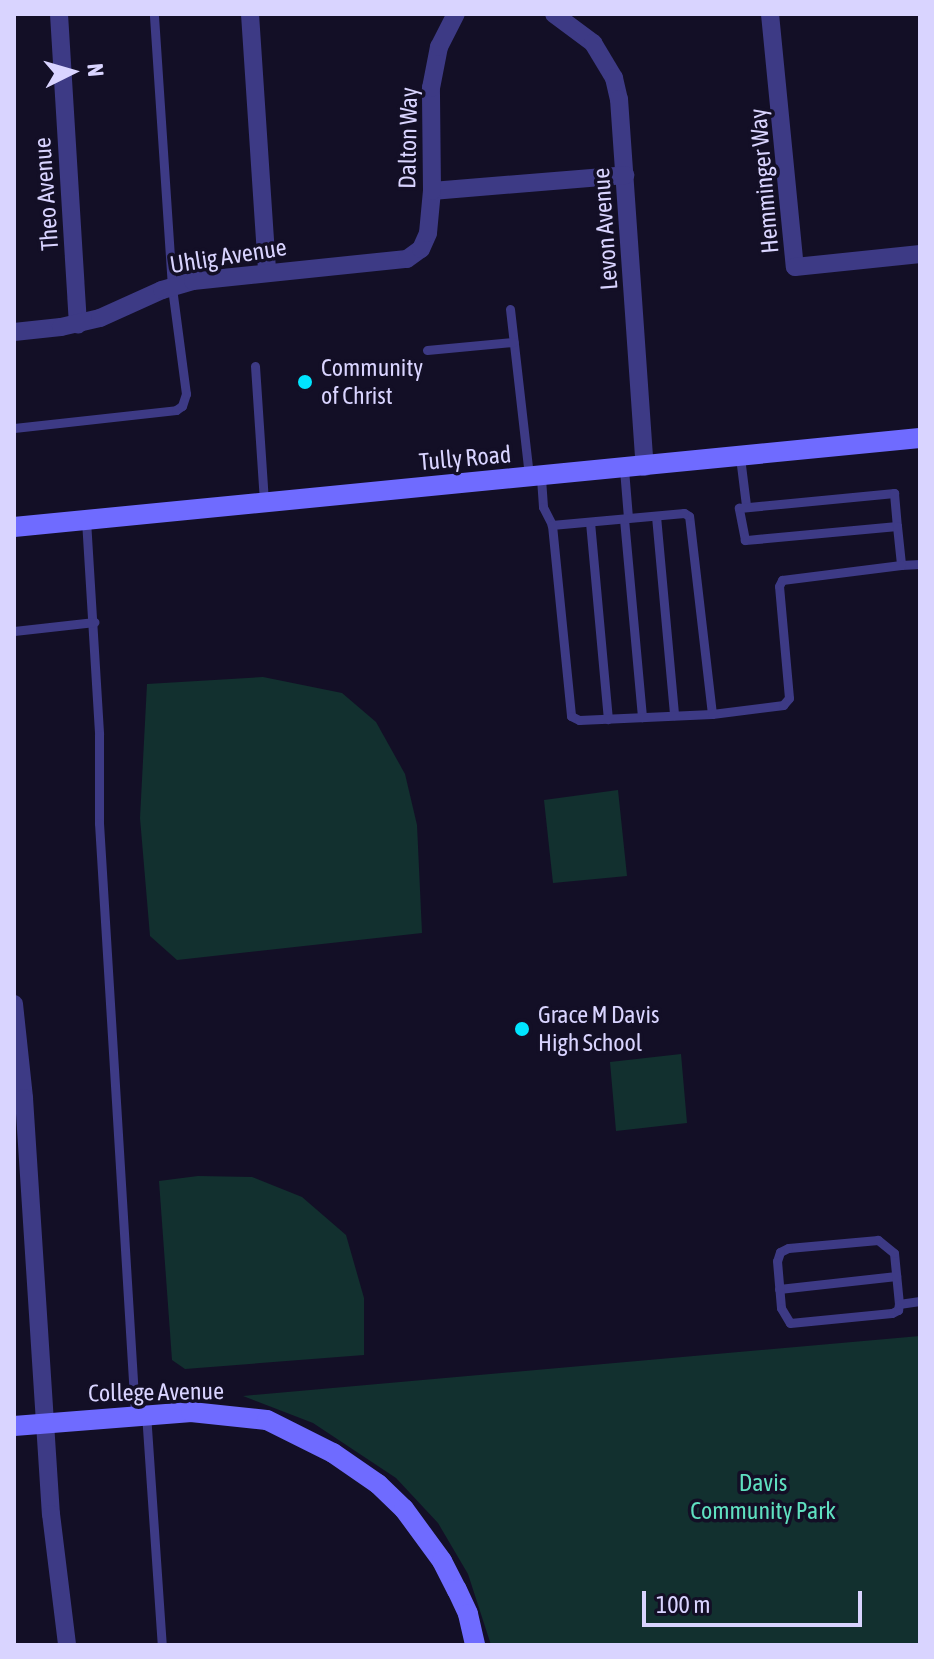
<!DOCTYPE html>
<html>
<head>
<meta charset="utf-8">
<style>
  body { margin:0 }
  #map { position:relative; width:934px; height:1659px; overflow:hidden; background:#130f26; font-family:"Asap Condensed",sans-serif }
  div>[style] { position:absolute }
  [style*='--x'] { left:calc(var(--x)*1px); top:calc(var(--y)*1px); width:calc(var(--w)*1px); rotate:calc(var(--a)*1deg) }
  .green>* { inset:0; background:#12302f }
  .lane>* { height:9px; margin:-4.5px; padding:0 4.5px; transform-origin:4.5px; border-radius:4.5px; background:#3d3a85 }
  .street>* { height:18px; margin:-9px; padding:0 9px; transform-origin:9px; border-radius:9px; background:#3d3a85 }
  .secondary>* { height:20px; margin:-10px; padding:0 10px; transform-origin:10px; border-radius:10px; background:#6f6bff }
  .dots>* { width:22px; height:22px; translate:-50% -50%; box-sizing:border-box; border:4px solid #130f26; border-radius:50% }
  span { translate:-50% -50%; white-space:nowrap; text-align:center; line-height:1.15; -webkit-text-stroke:7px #130f26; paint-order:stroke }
  .street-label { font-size:24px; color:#d9d4ff }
  .poi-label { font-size:24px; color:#d9d4ff }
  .left { translate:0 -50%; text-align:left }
  .park-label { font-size:24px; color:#5fe0c0 }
  .frame { position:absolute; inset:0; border:16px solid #d9d4ff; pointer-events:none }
  .north { position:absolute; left:32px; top:32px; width:80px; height:80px; -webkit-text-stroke:6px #130f26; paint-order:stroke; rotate:85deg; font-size:22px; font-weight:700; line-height:32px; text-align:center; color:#d9d4ff }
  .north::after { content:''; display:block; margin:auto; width:28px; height:36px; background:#d9d4ff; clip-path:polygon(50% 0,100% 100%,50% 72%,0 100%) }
  .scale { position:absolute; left:642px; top:1591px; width:220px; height:36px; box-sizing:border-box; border:4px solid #d9d4ff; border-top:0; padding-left:10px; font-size:24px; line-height:28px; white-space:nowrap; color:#d9d4ff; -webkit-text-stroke:6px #130f26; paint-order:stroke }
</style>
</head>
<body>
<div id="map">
  <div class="green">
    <i style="clip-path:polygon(263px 677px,342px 693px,376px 722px,405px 774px,417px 825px,422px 933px,177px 960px,150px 936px,140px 818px,147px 684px)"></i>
    <i style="clip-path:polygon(618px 790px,627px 876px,553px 883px,544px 800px)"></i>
    <i style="clip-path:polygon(681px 1054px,687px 1123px,616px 1131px,610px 1062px)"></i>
    <i style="clip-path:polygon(198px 1176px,252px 1177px,302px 1197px,346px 1235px,364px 1298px,364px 1355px,185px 1369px,172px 1360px,159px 1181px)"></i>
    <i style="clip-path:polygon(920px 1336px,920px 1645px,491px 1645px,468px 1574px,438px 1523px,396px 1478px,313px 1423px,243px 1396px)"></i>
  </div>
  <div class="lane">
    <i style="--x:510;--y:309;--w:168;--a:83.5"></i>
    <i style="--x:427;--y:350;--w:87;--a:-5.3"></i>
    <i style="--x:255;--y:366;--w:136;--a:86.2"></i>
    <i style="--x:14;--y:428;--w:163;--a:-6.3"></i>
    <i style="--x:176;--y:410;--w:7;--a:-34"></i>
    <i style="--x:182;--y:406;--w:13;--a:-72"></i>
    <i style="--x:186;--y:394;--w:108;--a:-97.5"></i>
    <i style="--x:172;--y:287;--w:274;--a:-93.8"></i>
    <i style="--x:740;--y:457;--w:48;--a:82.9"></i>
    <i style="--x:624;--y:469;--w:49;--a:85.3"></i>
    <i style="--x:541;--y:478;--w:29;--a:86"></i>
    <i style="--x:543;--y:507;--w:20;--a:63"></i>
    <i style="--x:656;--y:516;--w:200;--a:84.8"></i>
    <i style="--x:624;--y:519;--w:199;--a:84.8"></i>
    <i style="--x:86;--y:520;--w:215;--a:86.5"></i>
    <i style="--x:99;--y:735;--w:88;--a:90"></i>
    <i style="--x:99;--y:823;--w:592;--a:86.51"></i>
    <i style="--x:590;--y:522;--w:198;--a:84.8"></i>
    <i style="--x:897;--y:526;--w:153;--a:174.7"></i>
    <i style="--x:745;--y:540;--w:33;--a:-101"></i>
    <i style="--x:739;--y:508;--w:156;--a:-5.5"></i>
    <i style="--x:894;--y:493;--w:33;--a:85"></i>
    <i style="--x:897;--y:526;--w:39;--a:84"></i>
    <i style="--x:901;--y:565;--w:19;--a:-3"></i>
    <i style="--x:14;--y:631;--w:81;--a:-6.4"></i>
    <i style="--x:712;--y:714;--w:199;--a:-96.6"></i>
    <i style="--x:689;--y:516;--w:6;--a:-149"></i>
    <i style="--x:684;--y:513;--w:133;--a:174.8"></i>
    <i style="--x:552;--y:525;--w:192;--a:84.3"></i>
    <i style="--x:571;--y:716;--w:9;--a:27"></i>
    <i style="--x:579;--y:720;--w:133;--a:-2.6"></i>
    <i style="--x:712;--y:714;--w:72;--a:-7.2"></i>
    <i style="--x:783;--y:705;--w:9;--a:-49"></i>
    <i style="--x:789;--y:698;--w:112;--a:-95.1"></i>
    <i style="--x:779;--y:586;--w:7;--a:-63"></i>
    <i style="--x:782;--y:580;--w:120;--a:-7.2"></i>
    <i style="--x:779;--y:1289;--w:118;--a:-6.3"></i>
    <i style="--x:899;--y:1304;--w:51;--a:-95.6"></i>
    <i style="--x:894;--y:1253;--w:21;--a:-141"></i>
    <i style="--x:878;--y:1240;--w:90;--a:174.9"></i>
    <i style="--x:788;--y:1248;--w:9;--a:153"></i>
    <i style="--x:780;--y:1252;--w:9;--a:108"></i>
    <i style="--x:777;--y:1261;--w:47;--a:85.1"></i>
    <i style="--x:781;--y:1308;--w:17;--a:59"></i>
    <i style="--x:790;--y:1323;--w:102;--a:-5.6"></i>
    <i style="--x:892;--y:1313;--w:7;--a:-27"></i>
    <i style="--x:898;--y:1310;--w:6;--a:-81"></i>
    <i style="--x:899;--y:1304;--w:21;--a:-8"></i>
    <i style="--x:146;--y:1413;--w:233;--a:86.1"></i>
  </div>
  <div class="street">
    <i style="--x:59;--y:14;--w:311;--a:86.5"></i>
    <i style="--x:250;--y:14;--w:259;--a:86.2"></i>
    <i style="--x:554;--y:14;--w:49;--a:36.6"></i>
    <i style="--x:593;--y:43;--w:41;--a:59"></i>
    <i style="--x:614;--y:78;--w:22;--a:77"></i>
    <i style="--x:619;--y:99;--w:369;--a:86"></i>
    <i style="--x:770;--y:14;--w:254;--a:84.4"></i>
    <i style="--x:795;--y:267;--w:126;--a:-5.9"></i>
    <i style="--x:432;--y:191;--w:194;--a:-4.7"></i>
    <i style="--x:14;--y:332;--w:47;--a:-6.1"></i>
    <i style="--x:61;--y:327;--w:40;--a:-13"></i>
    <i style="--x:100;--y:318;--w:68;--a:-24.3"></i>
    <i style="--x:162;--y:290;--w:32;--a:-16"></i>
    <i style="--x:193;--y:281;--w:215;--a:-5.9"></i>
    <i style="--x:407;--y:259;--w:17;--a:-36"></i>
    <i style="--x:421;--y:249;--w:17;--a:-66"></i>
    <i style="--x:428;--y:233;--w:42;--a:-84.6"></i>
    <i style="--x:432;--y:191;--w:103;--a:-90.6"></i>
    <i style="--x:431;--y:88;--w:42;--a:-79"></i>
    <i style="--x:439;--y:47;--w:37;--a:-63"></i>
    <i style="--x:14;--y:1004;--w:95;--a:83.9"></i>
    <i style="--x:24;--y:1098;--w:417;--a:86.3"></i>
    <i style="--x:51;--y:1514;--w:132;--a:83"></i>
  </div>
  <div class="secondary">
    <i style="--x:14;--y:527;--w:910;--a:-5.61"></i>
    <i style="--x:14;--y:1426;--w:178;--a:-4.5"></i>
    <i style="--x:191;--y:1412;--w:76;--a:6"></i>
    <i style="--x:267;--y:1420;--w:74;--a:26.6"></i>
    <i style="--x:333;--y:1453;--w:55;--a:34.6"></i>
    <i style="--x:378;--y:1484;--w:36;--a:44"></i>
    <i style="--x:404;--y:1509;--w:64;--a:53.8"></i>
    <i style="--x:442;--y:1561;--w:33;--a:63"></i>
    <i style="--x:457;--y:1590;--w:26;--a:65"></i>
    <i style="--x:468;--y:1614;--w:32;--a:77"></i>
  </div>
  <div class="dots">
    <i style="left:305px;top:382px;background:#00e5ff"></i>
    <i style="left:522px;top:1029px;background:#00e5ff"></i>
  </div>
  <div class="street-label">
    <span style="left:408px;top:138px;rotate:-89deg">Dalton Way</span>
    <span style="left:764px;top:181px;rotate:-95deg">Hemminger Way</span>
    <span style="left:46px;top:194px;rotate:-94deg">Theo Avenue</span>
    <span style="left:605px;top:229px;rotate:-94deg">Levon Avenue</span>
    <span style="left:228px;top:256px;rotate:-9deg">Uhlig Avenue</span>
    <span style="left:465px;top:458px;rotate:-5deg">Tully Road</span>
    <span style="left:156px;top:1392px;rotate:-1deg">College Avenue</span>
  </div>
  <div class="poi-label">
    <span class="left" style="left:321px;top:382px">Community<br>of Christ</span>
    <span class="left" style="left:538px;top:1029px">Grace M Davis<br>High School</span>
  </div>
  <div class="park-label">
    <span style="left:763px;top:1497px">Davis<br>Community Park</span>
  </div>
  <div class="frame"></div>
  <div class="north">N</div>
  <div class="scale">100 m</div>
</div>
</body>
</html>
